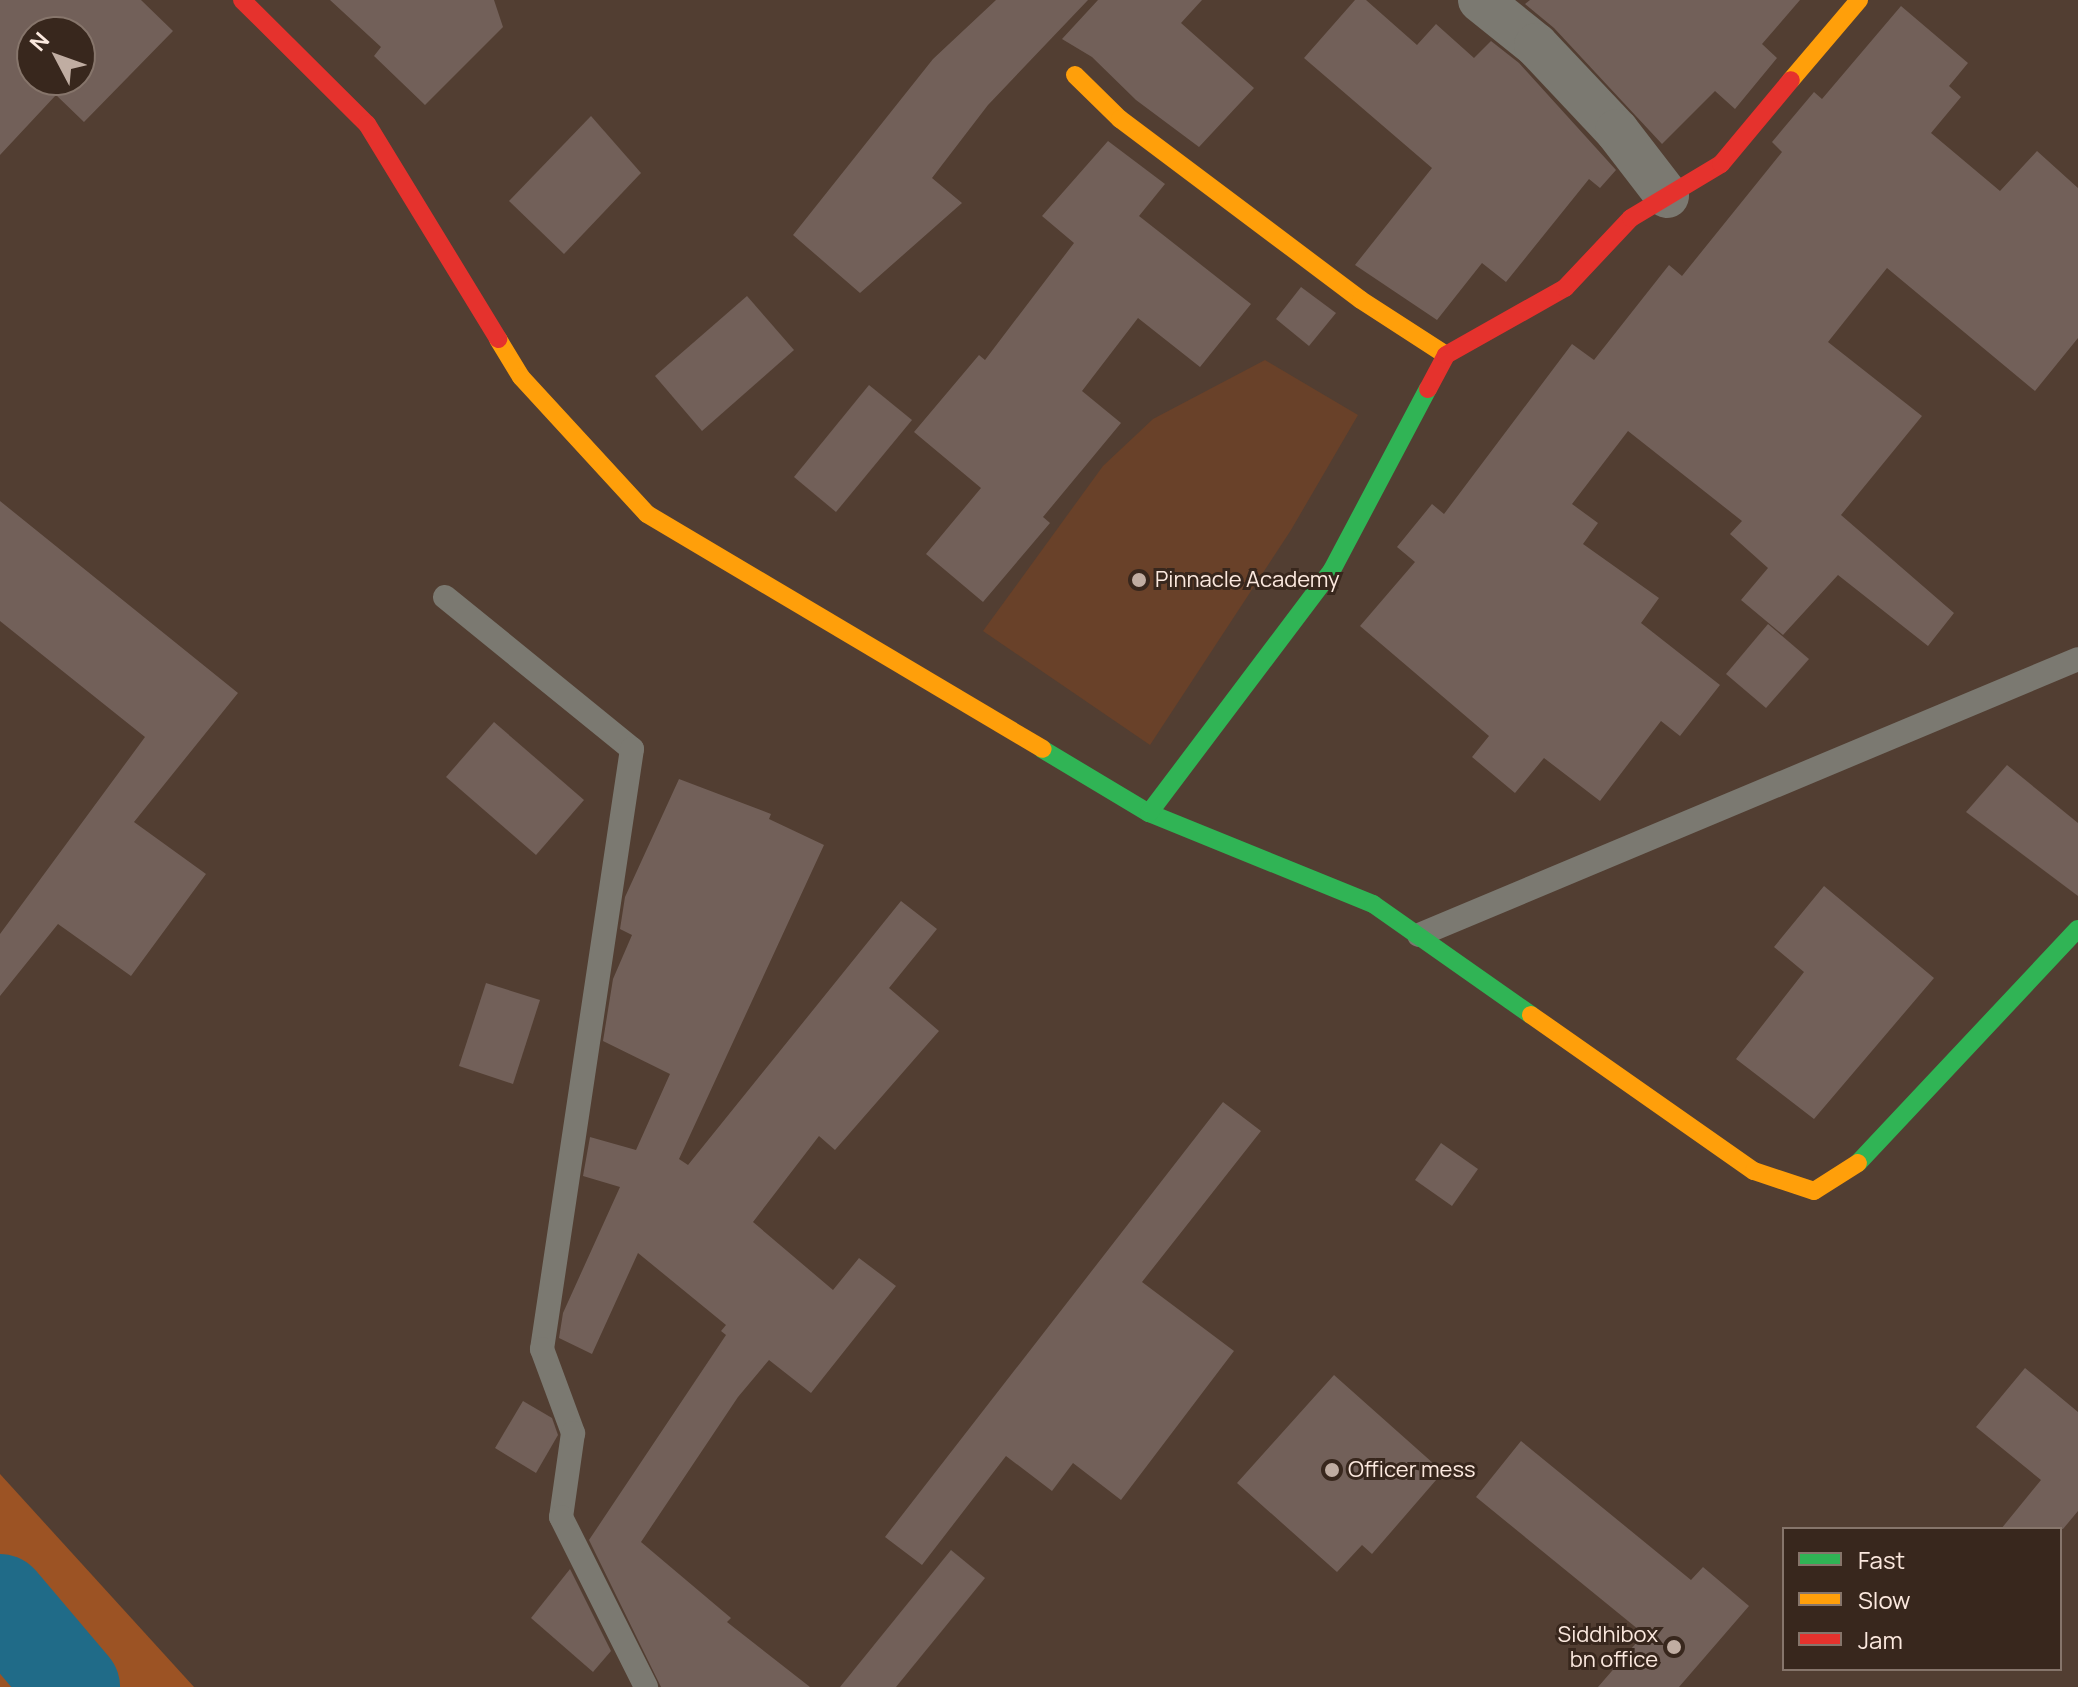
<!DOCTYPE html>
<html>
<head>
<meta charset="utf-8">
<style>
  body { margin:0 }
  #map { position:relative; width:2078px; height:1687px; overflow:hidden; background:#523e32; font-family:Manrope,sans-serif }
  div>[style] { position:absolute }
  [style*='--x'] { left:calc(var(--x)*1px); top:calc(var(--y)*1px); width:calc(var(--w)*1px); rotate:calc(var(--a)*1deg) }
  .built>* { inset:0; background:#694129 }
  .green>* { inset:0; background:#9c5324 }
  .river>* { height:94px; margin:-47px; padding:0 47px; transform-origin:47px; border-radius:47px; background:#206b88 }
  .building>* { inset:0; background:#726059 }
  .lane>* { height:24px; margin:-12px; padding:0 12px; transform-origin:12px; border-radius:12px; background:#7b7971 }
  .street>* { height:44px; margin:-22px; padding:0 22px; transform-origin:22px; border-radius:22px; background:#7b7971 }
  .fast>* { height:18px; margin:-9px; padding:0 9px; transform-origin:9px; border-radius:9px; background:#30b455 }
  .slow>* { height:18px; margin:-9px; padding:0 9px; transform-origin:9px; border-radius:9px; background:#ff9f0a }
  .jam>* { height:18px; margin:-9px; padding:0 9px; transform-origin:9px; border-radius:9px; background:#e5322d }
  .dots>* { width:22px; height:22px; translate:-50% -50%; box-sizing:border-box; border:4px solid #38271d; border-radius:50% }
  span { translate:-50% -50%; white-space:nowrap; text-align:center; line-height:1.15; -webkit-text-stroke:6px #38271d; paint-order:stroke }
  .poi-label { font-size:22px; color:#fce9df }
  .left { translate:0 -50%; text-align:left }
  .right { translate:-100% -50%; text-align:right }
  .legend { position:absolute; left:1782px; top:1527px; width:280px; height:144px; box-sizing:border-box; background:#38271d; border:2px solid #86756b; margin:0; padding:10px 14px; list-style:none; font-size:24px; color:#fce9df }
  .legend li { display:flex; align-items:center; gap:16px; height:40px }
  .legend b { width:40px; border:2px solid #86756b }
  .north { position:absolute; left:16px; top:16px; width:80px; height:80px; box-sizing:border-box; background:#38271d; border:2px solid #86756b; border-radius:50%; rotate:311deg; font-size:22px; font-weight:700; line-height:32px; text-align:center; color:#fce9df }
  .north::after { content:''; display:block; margin:auto; width:28px; height:36px; background:#c0ada2; clip-path:polygon(50% 0,100% 100%,50% 72%,0 100%) }
</style>
</head>
<body>
<div id="map">
  <div class="built">
    <i style="clip-path:polygon(1265px 360px,1358px 415px,1291px 530px,1150px 745px,983px 631px,1103px 466px,1153px 419px)"></i>
  </div>
  <div class="green">
    <i style="clip-path:polygon(0 1474px,194px 1687px,0 1687px)"></i>
  </div>
  <div class="river">
    <i style="--x:0;--y:1601;--w:113;--a:49.7"></i>
  </div>
  <div class="building">
    <i style="clip-path:polygon(evenodd,0 0,141px 0,173px 31px,84px 122px,56px 95px,0 155px,0 0,32px 32px,80px 32px,80px 80px,32px 80px,32px 32px)"></i>
    <i style="clip-path:polygon(330px 0,494px 0,503px 27px,425px 105px,374px 56px,381px 47px)"></i>
    <i style="clip-path:polygon(996px 0,1088px 0,988px 105px,932px 178px,962px 203px,860px 293px,793px 235px,933px 59px)"></i>
    <i style="clip-path:polygon(1098px 0,1202px 0,1181px 23px,1254px 88px,1199px 147px,1136px 100px,1092px 57px,1062px 39px)"></i>
    <i style="clip-path:polygon(1355px 0,1366px 0,1417px 45px,1436px 24px,1474px 58px,1491px 41px,1519px 63px,1616px 170px,1600px 188px,1589px 179px,1506px 282px,1482px 263px,1437px 320px,1355px 265px,1432px 168px,1304px 58px)"></i>
    <i style="clip-path:polygon(1530px 0,1800px 0,1762px 44px,1777px 58px,1735px 109px,1715px 91px,1662px 144px,1554px 28px,1525px 4px)"></i>
    <i style="clip-path:polygon(1901px 6px,1968px 63px,1949px 86px,1961px 97px,1931px 133px,2000px 191px,2037px 151px,2078px 188px,2078px 338px,2035px 391px,1887px 268px,1828px 342px,1922px 416px,1841px 515px,1954px 613px,1928px 646px,1838px 575px,1783px 635px,1741px 600px,1768px 568px,1730px 534px,1742px 521px,1628px 431px,1572px 504px,1598px 523px,1583px 544px,1659px 598px,1641px 623px,1720px 685px,1680px 736px,1661px 721px,1600px 801px,1544px 758px,1515px 793px,1472px 757px,1489px 736px,1360px 626px,1415px 562px,1397px 547px,1432px 504px,1444px 514px,1572px 344px,1594px 360px,1669px 265px,1682px 276px,1782px 152px,1772px 142px,1814px 92px,1822px 99px)"></i>
    <i style="clip-path:polygon(591px 116px,641px 173px,564px 254px,509px 201px)"></i>
    <i style="clip-path:polygon(1108px 141px,1165px 184px,1139px 216px,1251px 304px,1200px 367px,1138px 318px,1082px 391px,1121px 423px,1043px 517px,1050px 523px,983px 602px,926px 554px,981px 488px,914px 432px,979px 355px,985px 360px,1074px 243px,1042px 216px)"></i>
    <i style="clip-path:polygon(1301px 287px,1336px 313px,1309px 346px,1276px 319px)"></i>
    <i style="clip-path:polygon(747px 296px,794px 350px,702px 431px,655px 376px)"></i>
    <i style="clip-path:polygon(869px 385px,912px 420px,836px 512px,794px 477px)"></i>
    <i style="clip-path:polygon(0 501px,238px 693px,134px 822px,206px 874px,131px 976px,58px 924px,0 996px,0 934px,145px 737px,0 621px)"></i>
    <i style="clip-path:polygon(1768px 624px,1809px 659px,1766px 708px,1726px 674px)"></i>
    <i style="clip-path:polygon(494px 722px,584px 800px,536px 855px,446px 777px)"></i>
    <i style="clip-path:polygon(2007px 765px,2078px 823px,2078px 896px,1966px 812px)"></i>
    <i style="clip-path:polygon(679px 779px,771px 814px,769px 819px,824px 845px,679px 1159px,688px 1165px,901px 901px,937px 929px,889px 988px,939px 1031px,835px 1150px,819px 1136px,753px 1222px,833px 1290px,859px 1258px,896px 1286px,811px 1393px,769px 1360px,738px 1397px,641px 1542px,731px 1618px,727px 1622px,810px 1687px,661px 1687px,589px 1540px,726px 1335px,721px 1331px,726px 1325px,638px 1253px,592px 1354px,559px 1338px,563px 1313px,620px 1187px,583px 1176px,590px 1137px,636px 1150px,670px 1074px,603px 1041px,613px 979px,632px 935px,620px 929px,625px 897px)"></i>
    <i style="clip-path:polygon(1824px 886px,1934px 978px,1814px 1119px,1736px 1059px,1804px 972px,1774px 947px)"></i>
    <i style="clip-path:polygon(486px 983px,540px 1000px,513px 1084px,459px 1066px)"></i>
    <i style="clip-path:polygon(1223px 1102px,1261px 1131px,1142px 1282px,1234px 1351px,1121px 1500px,1073px 1463px,1052px 1491px,1006px 1456px,922px 1565px,885px 1537px)"></i>
    <i style="clip-path:polygon(1441px 1143px,1478px 1169px,1452px 1206px,1415px 1180px)"></i>
    <i style="clip-path:polygon(2025px 1368px,2078px 1412px,2078px 1511px,2063px 1529px,2001px 1529px,2041px 1480px,1976px 1427px)"></i>
    <i style="clip-path:polygon(1334px 1375px,1443px 1472px,1372px 1554px,1362px 1545px,1337px 1572px,1237px 1483px)"></i>
    <i style="clip-path:polygon(523px 1401px,552px 1418px,558px 1435px,536px 1473px,495px 1448px)"></i>
    <i style="clip-path:polygon(1521px 1441px,1691px 1580px,1703px 1567px,1749px 1606px,1679px 1687px,1598px 1687px,1644px 1634px,1476px 1497px)"></i>
    <i style="clip-path:polygon(951px 1550px,985px 1578px,896px 1687px,840px 1687px)"></i>
    <i style="clip-path:polygon(570px 1569px,611px 1651px,593px 1672px,531px 1618px)"></i>
  </div>
  <div class="lane">
    <i style="--x:445;--y:597;--w:241;--a:39.1"></i>
    <i style="--x:632;--y:749;--w:607;--a:98.53"></i>
    <i style="--x:542;--y:1349;--w:90;--a:69.7"></i>
    <i style="--x:573;--y:1433;--w:85;--a:98.1"></i>
    <i style="--x:561;--y:1517;--w:190;--a:63.4"></i>
    <i style="--x:1419;--y:935;--w:714;--a:-22.72"></i>
  </div>
  <div class="street">
    <i style="--x:1480;--y:0;--w:72;--a:38.8"></i>
    <i style="--x:1536;--y:45;--w:118;--a:46.7"></i>
    <i style="--x:1617;--y:131;--w:82;--a:52.4"></i>
  </div>
  <div class="fast">
    <i style="--x:1042;--y:749;--w:125;--a:30.9"></i>
    <i style="--x:1149;--y:813;--w:242;--a:22.1"></i>
    <i style="--x:1373;--y:904;--w:193;--a:35.1"></i>
    <i style="--x:1149;--y:813;--w:304;--a:-53"></i>
    <i style="--x:1332;--y:570;--w:205;--a:-62.1"></i>
    <i style="--x:1858;--y:1163;--w:321;--a:-46.8"></i>
  </div>
  <div class="slow">
    <i style="--x:1075;--y:75;--w:63;--a:44.4"></i>
    <i style="--x:1120;--y:119;--w:301;--a:36.9"></i>
    <i style="--x:1361;--y:300;--w:101;--a:32.9"></i>
    <i style="--x:1791;--y:80;--w:105;--a:-49.6"></i>
    <i style="--x:498;--y:339;--w:44;--a:58.8"></i>
    <i style="--x:521;--y:377;--w:186;--a:47.4"></i>
    <i style="--x:647;--y:514;--w:460;--a:30.7"></i>
    <i style="--x:1531;--y:1015;--w:272;--a:35"></i>
    <i style="--x:1754;--y:1171;--w:63;--a:18.4"></i>
    <i style="--x:1814;--y:1191;--w:52;--a:-32.5"></i>
  </div>
  <div class="jam">
    <i style="--x:242;--y:0;--w:176;--a:44.8"></i>
    <i style="--x:367;--y:124;--w:252;--a:58.6"></i>
    <i style="--x:1428;--y:389;--w:38;--a:-62"></i>
    <i style="--x:1446;--y:355;--w:137;--a:-29.4"></i>
    <i style="--x:1565;--y:288;--w:96;--a:-46.7"></i>
    <i style="--x:1631;--y:218;--w:105;--a:-31"></i>
    <i style="--x:1721;--y:164;--w:109;--a:-50.2"></i>
  </div>
  <div class="dots">
    <i style="left:1139px;top:580px;background:#c0ada2"></i>
    <i style="left:1332px;top:1470px;background:#c0ada2"></i>
    <i style="left:1674px;top:1647px;background:#c0ada2"></i>
  </div>
  <div class="poi-label">
    <span class="left" style="left:1155px;top:580px">Pinnacle Academy</span>
    <span class="left" style="left:1348px;top:1470px">Officer mess</span>
    <span class="right" style="left:1658px;top:1647px">Siddhibox<br>bn office</span>
  </div>
  <ul class="legend">
  <li><b style="height:10px;background:#30b455"></b>Fast</li>
  <li><b style="height:10px;background:#ff9f0a"></b>Slow</li>
  <li><b style="height:10px;background:#e5322d"></b>Jam</li>
  </ul>
  <div class="north">N</div>
</div>
</body>
</html>
